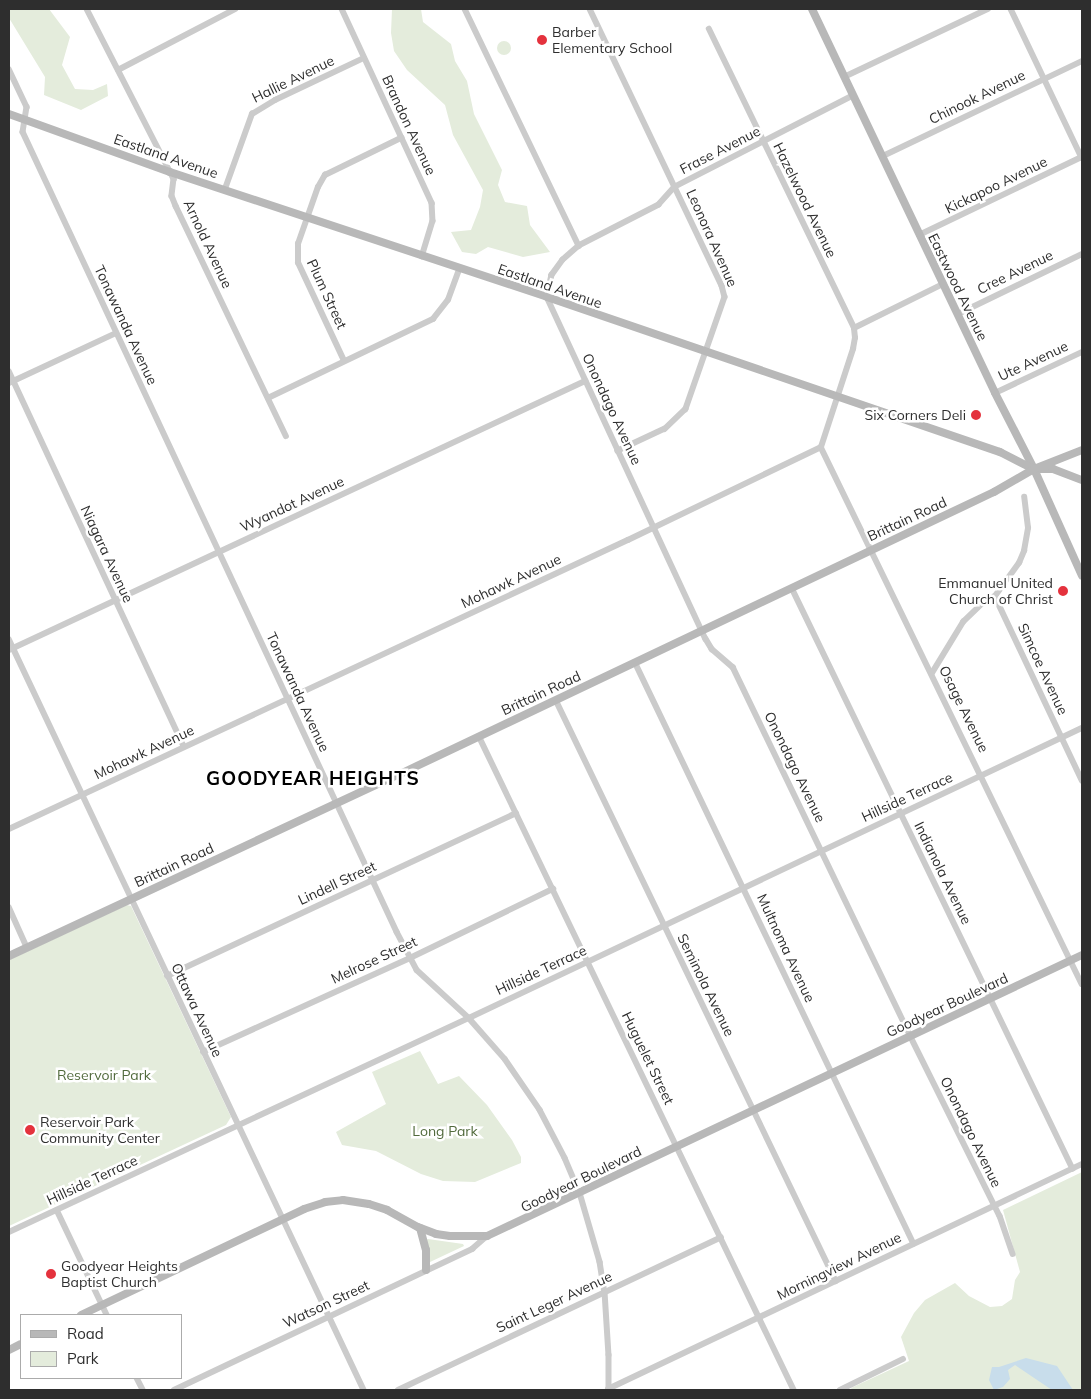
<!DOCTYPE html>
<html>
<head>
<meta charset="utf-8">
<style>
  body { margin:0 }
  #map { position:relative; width:1091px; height:1399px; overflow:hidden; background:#fff; font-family:Mulish,sans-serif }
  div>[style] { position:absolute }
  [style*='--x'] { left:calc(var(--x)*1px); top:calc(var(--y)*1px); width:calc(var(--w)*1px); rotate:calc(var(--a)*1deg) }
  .green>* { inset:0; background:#e4ecdc }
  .round { border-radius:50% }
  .water>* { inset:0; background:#c8ddeb }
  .street>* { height:5.5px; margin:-2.75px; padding:0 2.75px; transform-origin:2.75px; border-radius:2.75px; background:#cbcbcb }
  .secondary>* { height:8px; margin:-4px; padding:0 4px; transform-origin:4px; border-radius:4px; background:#b8b8b8 }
  .dots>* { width:14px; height:14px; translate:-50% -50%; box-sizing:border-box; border:2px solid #fff; border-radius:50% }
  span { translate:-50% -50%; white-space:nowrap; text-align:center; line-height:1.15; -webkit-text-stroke:5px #fff; paint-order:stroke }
  .poi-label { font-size:14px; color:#2e2e2e }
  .left { translate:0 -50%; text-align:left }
  .right { translate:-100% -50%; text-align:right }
  .street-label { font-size:14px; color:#2e2e2e }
  .park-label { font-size:14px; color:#516a3c }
  .district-label { font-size:19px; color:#000; font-weight:700; letter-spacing:1px }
  .frame { position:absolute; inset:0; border:10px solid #2e2e2e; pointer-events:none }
  .legend { position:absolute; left:20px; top:1314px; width:162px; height:65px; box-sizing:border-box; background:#fff; border:1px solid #ababab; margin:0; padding:6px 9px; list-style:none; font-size:15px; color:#2e2e2e }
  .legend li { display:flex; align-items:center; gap:10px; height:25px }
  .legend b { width:25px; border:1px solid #ababab }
</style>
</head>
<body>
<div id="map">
  <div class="green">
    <i style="clip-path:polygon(9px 9px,49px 9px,70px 37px,62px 65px,75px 89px,93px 90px,107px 84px,108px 96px,81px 110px,44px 95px,45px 77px,9px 18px)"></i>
    <i style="clip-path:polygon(392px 9px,421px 9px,423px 22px,451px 44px,455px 61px,467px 81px,474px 114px,502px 170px,498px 185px,505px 202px,527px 206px,530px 225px,550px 252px,523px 257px,488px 247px,476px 254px,462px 252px,451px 232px,471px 230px,480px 207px,483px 190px,453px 135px,445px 105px,407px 70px,394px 51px,391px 33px)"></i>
    <i class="round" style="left:497px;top:41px;width:14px;height:14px"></i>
    <i style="clip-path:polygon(127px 905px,131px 906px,231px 1117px,226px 1125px,9px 1226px,9px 960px)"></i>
    <i style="clip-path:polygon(420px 1051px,438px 1084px,459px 1076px,487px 1105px,512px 1140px,521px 1157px,521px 1163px,475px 1182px,443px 1181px,421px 1174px,376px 1151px,342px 1145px,336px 1132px,386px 1104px,372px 1072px)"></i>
    <i style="clip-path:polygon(1082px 1172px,1082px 1390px,852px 1390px,851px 1388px,909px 1361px,901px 1337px,914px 1313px,925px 1300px,955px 1283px,969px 1296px,990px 1307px,1002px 1306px,1012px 1299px,1015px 1280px,1020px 1272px,1003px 1210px)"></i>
    <i style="clip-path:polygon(428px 1239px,463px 1244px,464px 1246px,430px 1262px,426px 1240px)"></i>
  </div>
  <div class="water">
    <i style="clip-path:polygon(1026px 1358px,1057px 1366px,1073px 1390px,1052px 1390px,1015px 1365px,1008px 1370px,1010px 1379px,1003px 1387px,994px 1390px,989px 1380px,992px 1367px,999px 1367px)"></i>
  </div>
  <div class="street">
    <i style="--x:87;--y:9;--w:191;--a:62.9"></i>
    <i style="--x:174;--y:179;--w:17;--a:97"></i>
    <i style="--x:172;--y:196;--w:11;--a:68"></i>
    <i style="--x:176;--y:206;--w:255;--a:64.4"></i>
    <i style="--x:342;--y:9;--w:214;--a:65.1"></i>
    <i style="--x:432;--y:203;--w:18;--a:87"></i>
    <i style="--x:433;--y:221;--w:37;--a:107"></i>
    <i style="--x:465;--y:9;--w:263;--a:64.3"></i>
    <i style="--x:590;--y:9;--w:307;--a:64.5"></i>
    <i style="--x:722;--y:286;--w:11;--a:75"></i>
    <i style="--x:725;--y:297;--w:119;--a:109.2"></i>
    <i style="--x:686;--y:409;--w:29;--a:136"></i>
    <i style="--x:665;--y:429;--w:52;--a:154.9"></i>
    <i style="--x:1011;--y:9;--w:165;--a:64.5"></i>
    <i style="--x:9;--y:69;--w:42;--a:64.7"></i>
    <i style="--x:27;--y:107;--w:25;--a:99"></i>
    <i style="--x:23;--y:132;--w:883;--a:64.94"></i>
    <i style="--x:397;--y:932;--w:43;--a:62.2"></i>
    <i style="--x:417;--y:970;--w:71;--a:42.7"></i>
    <i style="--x:469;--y:1018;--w:55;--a:48.7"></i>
    <i style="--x:505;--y:1059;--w:62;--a:55.5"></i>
    <i style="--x:540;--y:1110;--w:54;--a:62.5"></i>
    <i style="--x:565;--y:1158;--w:38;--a:67"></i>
    <i style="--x:580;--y:1193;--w:72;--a:73.8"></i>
    <i style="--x:600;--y:1262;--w:30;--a:81"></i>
    <i style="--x:605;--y:1292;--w:63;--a:86.4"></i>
    <i style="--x:609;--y:1355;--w:35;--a:90"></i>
    <i style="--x:118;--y:70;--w:132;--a:-27.5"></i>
    <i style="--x:844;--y:77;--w:159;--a:-25.3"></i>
    <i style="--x:853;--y:96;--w:200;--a:152.9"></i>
    <i style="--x:675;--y:187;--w:24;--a:132"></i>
    <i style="--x:659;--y:205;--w:90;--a:152.9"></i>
    <i style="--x:579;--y:246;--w:21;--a:139"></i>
    <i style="--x:563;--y:260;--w:19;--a:126"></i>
    <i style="--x:552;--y:275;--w:23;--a:103"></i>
    <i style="--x:547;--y:297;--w:377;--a:65.1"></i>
    <i style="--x:706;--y:639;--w:12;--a:59"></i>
    <i style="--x:712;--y:649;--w:28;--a:41"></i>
    <i style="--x:733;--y:667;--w:408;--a:64.3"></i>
    <i style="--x:910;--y:1035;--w:202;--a:63.6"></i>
    <i style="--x:1000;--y:1216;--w:40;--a:71.1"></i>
    <i style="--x:883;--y:156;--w:221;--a:-25.5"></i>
    <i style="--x:225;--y:189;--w:80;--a:-70.2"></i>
    <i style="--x:252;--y:114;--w:27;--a:-31"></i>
    <i style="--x:275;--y:100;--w:98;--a:-25.3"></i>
    <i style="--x:919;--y:235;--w:181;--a:-25.6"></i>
    <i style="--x:958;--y:314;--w:138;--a:-25.8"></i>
    <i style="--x:854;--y:328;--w:99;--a:-26.3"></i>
    <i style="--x:344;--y:361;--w:108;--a:-115.1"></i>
    <i style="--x:298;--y:263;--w:19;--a:-90"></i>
    <i style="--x:298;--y:244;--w:60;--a:-70.7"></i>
    <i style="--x:318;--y:187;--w:14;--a:-60"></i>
    <i style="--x:325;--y:175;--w:85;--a:-26"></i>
    <i style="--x:9;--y:371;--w:414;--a:65"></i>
    <i style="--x:9;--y:383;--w:118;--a:-25"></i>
    <i style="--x:995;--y:393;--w:96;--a:-25.2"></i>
    <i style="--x:268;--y:398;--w:183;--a:-25.6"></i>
    <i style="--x:433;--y:319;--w:24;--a:-52"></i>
    <i style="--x:448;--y:300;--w:33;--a:-70"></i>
    <i style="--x:821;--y:447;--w:597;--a:64.08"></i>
    <i style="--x:792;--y:588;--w:645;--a:64.19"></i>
    <i style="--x:995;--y:596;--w:204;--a:64.7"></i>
    <i style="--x:9;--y:639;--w:831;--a:64.7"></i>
    <i style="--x:9;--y:650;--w:636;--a:-25.03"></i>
    <i style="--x:635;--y:662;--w:645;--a:64.39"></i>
    <i style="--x:932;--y:673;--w:60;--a:-58.7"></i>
    <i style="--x:963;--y:622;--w:28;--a:-44"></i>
    <i style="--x:983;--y:603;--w:14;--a:-30"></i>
    <i style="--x:995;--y:596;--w:41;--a:-54"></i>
    <i style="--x:1019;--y:563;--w:13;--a:-67"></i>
    <i style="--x:1024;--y:551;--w:23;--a:-80"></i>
    <i style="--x:1028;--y:528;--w:31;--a:-97"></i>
    <i style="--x:556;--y:700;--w:645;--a:64.27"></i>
    <i style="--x:479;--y:736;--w:726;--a:64.28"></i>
    <i style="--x:9;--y:829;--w:683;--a:-25.03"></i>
    <i style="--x:628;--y:540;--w:214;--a:-25.7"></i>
    <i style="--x:821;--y:447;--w:103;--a:-71.9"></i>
    <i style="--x:853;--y:349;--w:11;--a:-80"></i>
    <i style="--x:855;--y:338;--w:10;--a:-96"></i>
    <i style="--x:854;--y:328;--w:332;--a:-115.9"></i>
    <i style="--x:9;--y:907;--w:44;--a:65.8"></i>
    <i style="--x:167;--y:976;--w:385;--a:-25"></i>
    <i style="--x:203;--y:1052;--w:227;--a:-24.4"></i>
    <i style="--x:410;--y:958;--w:159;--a:-25.8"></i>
    <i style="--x:57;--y:1210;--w:116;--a:64.5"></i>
    <i style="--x:9;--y:1232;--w:507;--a:-24.95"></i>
    <i style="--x:469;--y:1018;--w:678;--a:-25.32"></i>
    <i style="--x:137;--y:1378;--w:13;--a:63"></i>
    <i style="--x:608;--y:1389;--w:525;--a:-25.39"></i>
    <i style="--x:174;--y:1390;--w:330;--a:-25.3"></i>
    <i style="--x:472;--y:1249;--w:20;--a:-41"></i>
    <i style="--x:398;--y:1390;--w:357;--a:-25.3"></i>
    <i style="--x:840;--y:1390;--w:70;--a:-26.2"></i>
  </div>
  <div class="secondary">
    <i style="--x:812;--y:9;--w:425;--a:64.5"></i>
    <i style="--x:995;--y:393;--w:85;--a:62.8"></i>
    <i style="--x:1034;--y:469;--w:117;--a:65.8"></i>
    <i style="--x:9;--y:114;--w:171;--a:19.8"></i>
    <i style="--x:170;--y:172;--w:397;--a:18.3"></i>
    <i style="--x:547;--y:297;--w:479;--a:18.9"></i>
    <i style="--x:1000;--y:452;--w:38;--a:27"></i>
    <i style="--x:1034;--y:469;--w:19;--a:0"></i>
    <i style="--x:1053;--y:469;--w:31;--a:21"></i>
    <i style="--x:9;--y:956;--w:431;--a:-25"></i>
    <i style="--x:400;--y:774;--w:658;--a:-25.4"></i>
    <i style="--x:994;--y:492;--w:46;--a:-29.9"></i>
    <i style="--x:1034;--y:469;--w:52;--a:-21.6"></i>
    <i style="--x:420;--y:1228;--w:23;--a:75"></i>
    <i style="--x:426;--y:1250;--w:20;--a:90"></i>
    <i style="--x:81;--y:1315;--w:247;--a:-25.4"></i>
    <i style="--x:304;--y:1209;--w:22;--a:-18"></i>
    <i style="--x:325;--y:1202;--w:18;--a:-6"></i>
    <i style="--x:343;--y:1200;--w:26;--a:9"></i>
    <i style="--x:369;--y:1204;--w:19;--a:18"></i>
    <i style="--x:387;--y:1210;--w:35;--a:29"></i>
    <i style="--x:418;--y:1227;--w:19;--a:21"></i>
    <i style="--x:436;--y:1234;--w:14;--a:8"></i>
    <i style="--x:450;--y:1236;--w:37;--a:0"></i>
    <i style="--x:487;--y:1236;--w:658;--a:-25.28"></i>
    <i style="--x:9;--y:1350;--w:13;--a:-27"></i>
  </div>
  <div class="dots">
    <i style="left:542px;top:40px;background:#e4323d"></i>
    <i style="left:976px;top:415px;background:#e4323d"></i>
    <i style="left:1063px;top:591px;background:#e4323d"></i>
    <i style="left:30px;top:1130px;background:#e4323d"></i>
    <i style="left:51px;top:1274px;background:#e4323d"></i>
  </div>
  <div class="poi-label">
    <span class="left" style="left:552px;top:40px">Barber<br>Elementary School</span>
    <span class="right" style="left:966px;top:415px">Six Corners Deli</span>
    <span class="right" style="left:1053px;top:591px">Emmanuel United<br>Church of Christ</span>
    <span class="left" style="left:40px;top:1130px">Reservoir Park<br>Community Center</span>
    <span class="left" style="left:61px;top:1274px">Goodyear Heights<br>Baptist Church</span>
  </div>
  <div class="street-label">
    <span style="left:293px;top:79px;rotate:-26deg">Hallie Avenue</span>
    <span style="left:977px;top:97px;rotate:-26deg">Chinook Avenue</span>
    <span style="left:409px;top:125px;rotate:65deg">Brandon Avenue</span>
    <span style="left:720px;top:150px;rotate:-27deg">Frase Avenue</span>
    <span style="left:166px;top:156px;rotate:19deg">Eastland Avenue</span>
    <span style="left:996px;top:185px;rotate:-26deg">Kickapoo Avenue</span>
    <span style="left:805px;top:200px;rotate:64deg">Hazelwood Avenue</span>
    <span style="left:712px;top:238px;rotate:66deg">Leonora Avenue</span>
    <span style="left:208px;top:244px;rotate:65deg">Arnold Avenue</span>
    <span style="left:1015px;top:272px;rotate:-26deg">Cree Avenue</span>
    <span style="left:550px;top:286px;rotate:19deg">Eastland Avenue</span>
    <span style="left:958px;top:287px;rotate:64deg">Eastwood Avenue</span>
    <span style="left:327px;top:294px;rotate:65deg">Plum Street</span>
    <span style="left:126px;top:325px;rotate:65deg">Tonawanda Avenue</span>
    <span style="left:1033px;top:361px;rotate:-25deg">Ute Avenue</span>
    <span style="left:612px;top:409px;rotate:65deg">Onondago Avenue</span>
    <span style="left:292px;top:504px;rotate:-25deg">Wyandot Avenue</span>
    <span style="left:907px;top:519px;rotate:-25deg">Brittain Road</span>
    <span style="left:107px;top:554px;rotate:65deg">Niagara Avenue</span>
    <span style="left:511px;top:581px;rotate:-25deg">Mohawk Avenue</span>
    <span style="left:1043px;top:669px;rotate:65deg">Simcoe Avenue</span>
    <span style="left:298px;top:692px;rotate:65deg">Tonawanda Avenue</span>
    <span style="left:541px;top:693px;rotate:-25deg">Brittain Road</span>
    <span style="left:964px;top:709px;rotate:64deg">Osage Avenue</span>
    <span style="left:144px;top:752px;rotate:-25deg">Mohawk Avenue</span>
    <span style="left:795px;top:767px;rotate:64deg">Onondago Avenue</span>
    <span style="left:907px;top:797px;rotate:-25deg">Hillside Terrace</span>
    <span style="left:174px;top:865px;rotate:-25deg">Brittain Road</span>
    <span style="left:943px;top:873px;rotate:64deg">Indianola Avenue</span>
    <span style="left:337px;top:883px;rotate:-25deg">Lindell Street</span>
    <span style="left:786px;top:948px;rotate:65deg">Multnoma Avenue</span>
    <span style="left:374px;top:960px;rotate:-25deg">Melrose Street</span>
    <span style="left:541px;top:970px;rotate:-25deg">Hillside Terrace</span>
    <span style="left:706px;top:985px;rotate:64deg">Seminola Avenue</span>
    <span style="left:947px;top:1005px;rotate:-25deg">Goodyear Boulevard</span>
    <span style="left:197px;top:1010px;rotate:65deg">Ottawa Avenue</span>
    <span style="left:648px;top:1058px;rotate:64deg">Huguelet Street</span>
    <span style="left:971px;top:1132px;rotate:64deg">Onondago Avenue</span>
    <span style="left:581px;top:1179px;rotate:-26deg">Goodyear Boulevard</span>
    <span style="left:92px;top:1180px;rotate:-25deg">Hillside Terrace</span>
    <span style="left:839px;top:1266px;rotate:-26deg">Morningview Avenue</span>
    <span style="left:554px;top:1302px;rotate:-25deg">Saint Leger Avenue</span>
    <span style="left:326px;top:1304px;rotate:-25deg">Watson Street</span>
  </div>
  <div class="park-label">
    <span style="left:104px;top:1075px">Reservoir Park</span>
    <span style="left:445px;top:1131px">Long Park</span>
  </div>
  <div class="district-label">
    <span style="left:313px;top:779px">GOODYEAR HEIGHTS</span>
  </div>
  <div class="frame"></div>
  <ul class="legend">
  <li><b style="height:6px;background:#b8b8b8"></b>Road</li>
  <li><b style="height:14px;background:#e4ecdc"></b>Park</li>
  </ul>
</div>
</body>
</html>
